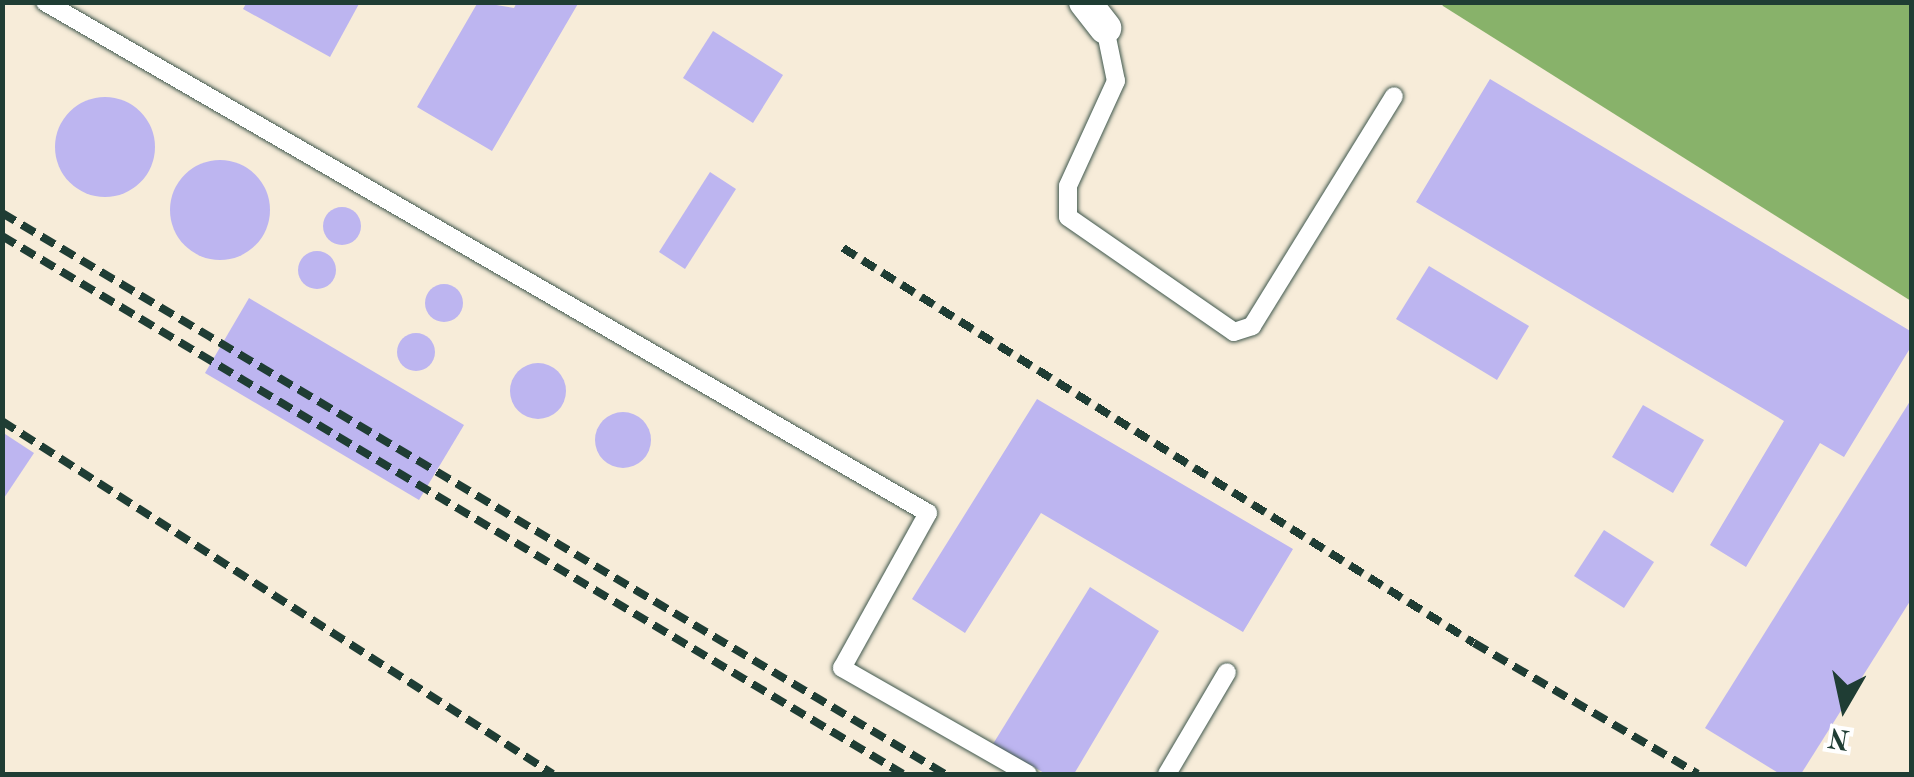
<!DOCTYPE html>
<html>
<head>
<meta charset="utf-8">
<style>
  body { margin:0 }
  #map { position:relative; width:1914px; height:777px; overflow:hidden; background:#f7ecd9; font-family:"Old Standard TT",serif }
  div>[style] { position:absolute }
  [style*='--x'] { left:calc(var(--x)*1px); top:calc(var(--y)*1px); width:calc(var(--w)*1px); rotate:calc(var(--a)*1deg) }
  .forest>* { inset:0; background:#88b26a }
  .building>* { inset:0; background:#bdb5f0 }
  .round { border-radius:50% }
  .roads { filter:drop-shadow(0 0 2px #3f574d) drop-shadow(0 0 2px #3f574d) }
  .service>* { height:18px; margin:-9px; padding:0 9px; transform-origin:9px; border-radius:9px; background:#fff }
  .minor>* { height:32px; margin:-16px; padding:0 16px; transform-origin:16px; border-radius:16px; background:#fff }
  .rail>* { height:8px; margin-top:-4px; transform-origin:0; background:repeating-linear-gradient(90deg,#1f3d34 0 15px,transparent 0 23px) }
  span { translate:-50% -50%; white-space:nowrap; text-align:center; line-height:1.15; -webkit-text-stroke:10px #fff; paint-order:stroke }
  .frame { position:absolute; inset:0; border:5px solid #1f3d34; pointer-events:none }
  .north { position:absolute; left:1794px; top:657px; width:100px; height:100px; -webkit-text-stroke:8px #fff; paint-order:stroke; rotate:189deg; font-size:28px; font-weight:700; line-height:40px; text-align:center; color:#1f3d34 }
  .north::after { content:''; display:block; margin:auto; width:35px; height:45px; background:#1f3d34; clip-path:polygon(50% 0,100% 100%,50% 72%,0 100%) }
</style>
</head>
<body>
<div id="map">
  <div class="forest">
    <i style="clip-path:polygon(1441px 3px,1911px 3px,1911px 301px,1443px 6px)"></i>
  </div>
  <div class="building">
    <i style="clip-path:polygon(247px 2px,360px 2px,330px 57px,243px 9px)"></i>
    <i style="clip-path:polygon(478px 2px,514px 8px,517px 2px,579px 2px,492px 151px,417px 107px)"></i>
    <i style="clip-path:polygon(713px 31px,783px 75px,753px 123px,683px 78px)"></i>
    <i style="clip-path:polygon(1490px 79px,1912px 332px,1912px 345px,1844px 457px,1820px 443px,1746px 567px,1710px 545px,1784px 421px,1416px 202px)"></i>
    <i class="round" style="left:55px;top:97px;width:100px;height:100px"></i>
    <i class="round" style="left:170px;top:160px;width:100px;height:100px"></i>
    <i style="clip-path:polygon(710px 172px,736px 189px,685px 269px,659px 252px)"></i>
    <i class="round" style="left:323px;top:207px;width:38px;height:38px"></i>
    <i class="round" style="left:298px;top:251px;width:38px;height:38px"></i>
    <i style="clip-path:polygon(1429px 266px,1529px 326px,1497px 380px,1396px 319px)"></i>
    <i class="round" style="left:425px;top:284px;width:38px;height:38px"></i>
    <i style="clip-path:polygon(249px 298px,464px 425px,419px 500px,205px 373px)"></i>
    <i class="round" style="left:397px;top:333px;width:38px;height:38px"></i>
    <i class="round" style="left:510px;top:363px;width:56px;height:56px"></i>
    <i style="clip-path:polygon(1912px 398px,1912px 598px,1801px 774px,1780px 774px,1705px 728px)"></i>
    <i style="clip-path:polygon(1037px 399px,1293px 549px,1243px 632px,1041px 513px,965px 633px,912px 599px)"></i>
    <i style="clip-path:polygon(1643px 405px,1704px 440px,1673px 493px,1612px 457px)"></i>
    <i class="round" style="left:595px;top:412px;width:56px;height:56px"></i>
    <i style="clip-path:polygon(2px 432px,34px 453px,2px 501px)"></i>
    <i style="clip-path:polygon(1604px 530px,1654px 562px,1624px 608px,1574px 576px)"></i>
    <i style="clip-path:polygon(1090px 587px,1159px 631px,1074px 774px,1046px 774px,993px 744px)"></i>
  </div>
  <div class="roads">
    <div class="service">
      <i style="--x:45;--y:2;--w:1020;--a:30.06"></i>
      <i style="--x:928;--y:513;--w:177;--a:119"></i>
      <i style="--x:842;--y:668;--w:214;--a:29.7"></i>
      <i style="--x:1105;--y:28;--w:54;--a:78.3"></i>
      <i style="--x:1116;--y:81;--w:115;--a:114.6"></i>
      <i style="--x:1068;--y:186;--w:31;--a:90"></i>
      <i style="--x:1068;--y:217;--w:202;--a:34.7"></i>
      <i style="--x:1234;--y:332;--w:19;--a:-18"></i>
      <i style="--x:1252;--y:326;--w:270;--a:-58.3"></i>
      <i style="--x:1167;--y:774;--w:118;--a:-59.5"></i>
    </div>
    <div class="minor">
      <i style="--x:1085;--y:2;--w:33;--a:52"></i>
    </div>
  </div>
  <div class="rail">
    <i style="--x:2;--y:213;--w:1097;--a:30.75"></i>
    <i style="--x:2;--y:236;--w:1049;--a:30.84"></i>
    <i style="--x:843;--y:248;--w:744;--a:32.05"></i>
    <i style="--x:1474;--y:643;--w:259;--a:30.3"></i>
    <i style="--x:2;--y:421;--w:654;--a:32.65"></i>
  </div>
  <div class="frame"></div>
  <div class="north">N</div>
</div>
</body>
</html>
